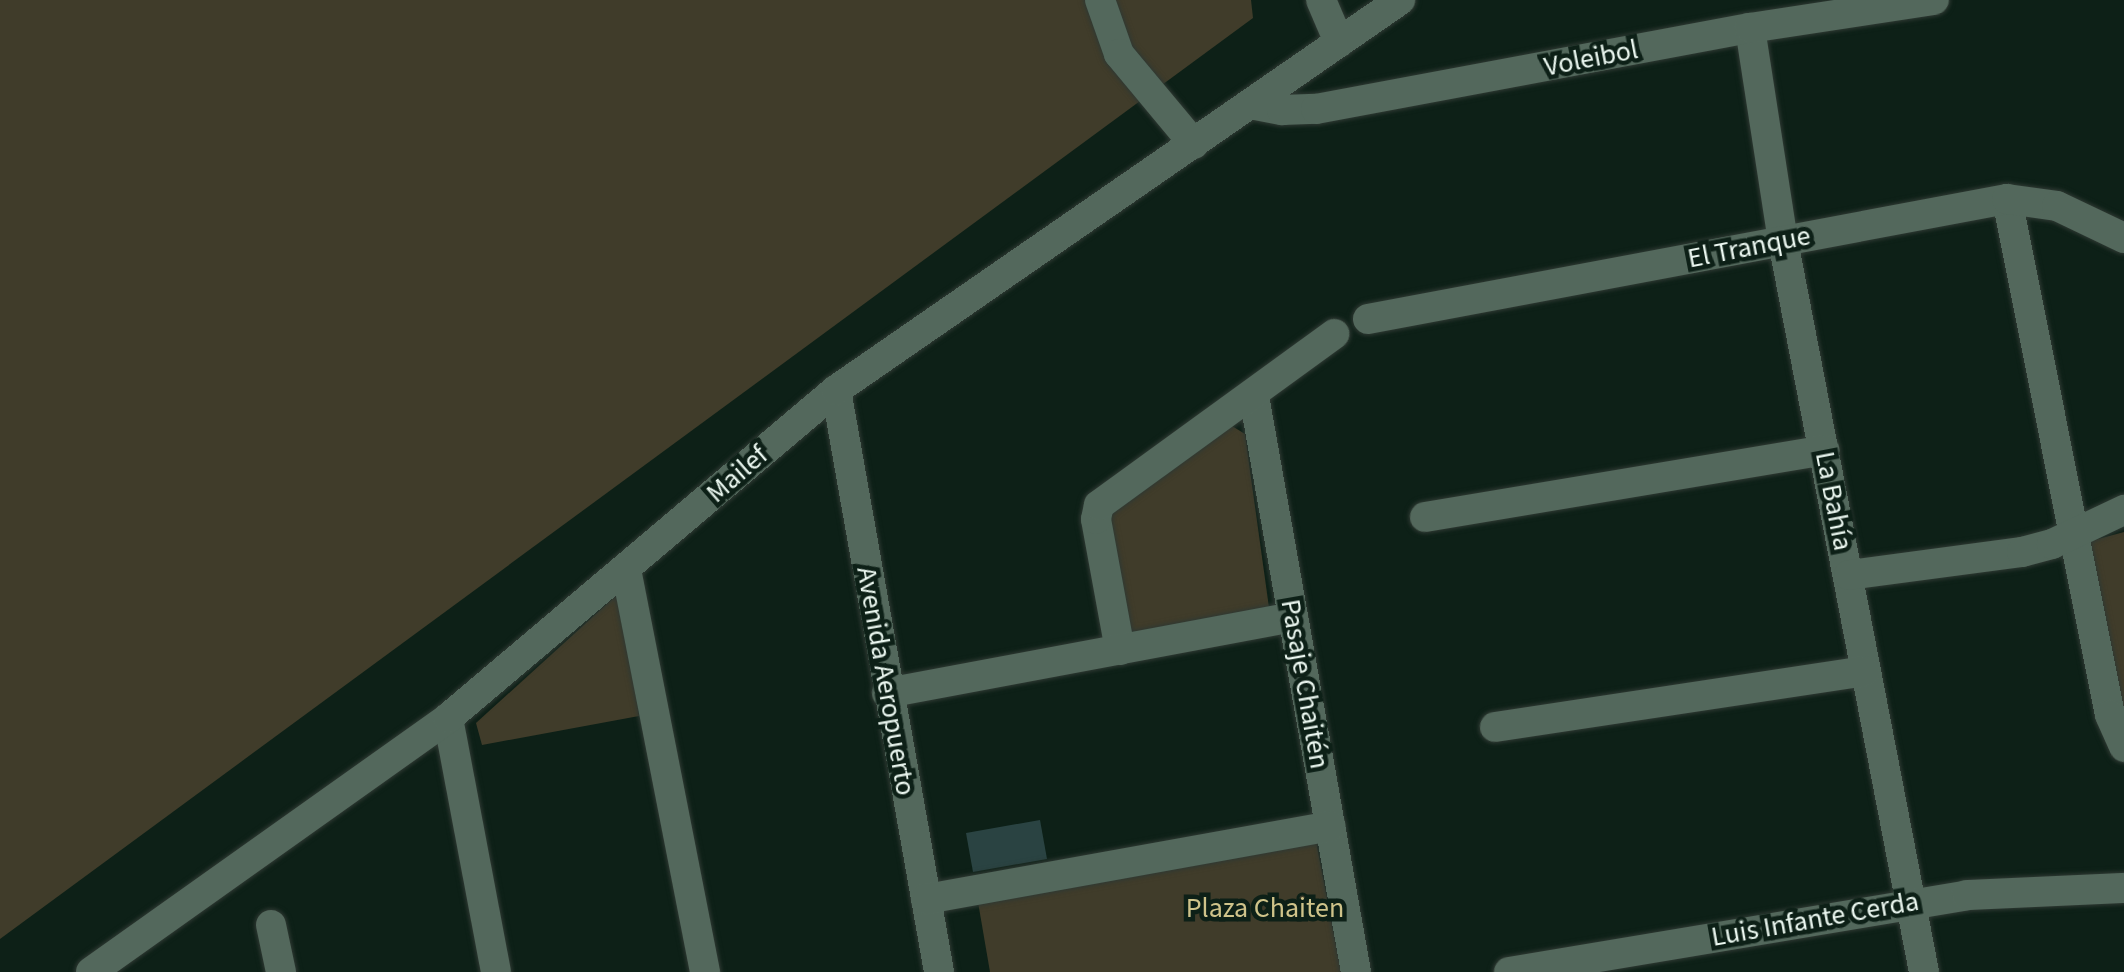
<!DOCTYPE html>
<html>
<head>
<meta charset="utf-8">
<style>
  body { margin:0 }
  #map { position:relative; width:2124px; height:972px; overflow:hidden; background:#0d2017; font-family:"Source Sans 3",sans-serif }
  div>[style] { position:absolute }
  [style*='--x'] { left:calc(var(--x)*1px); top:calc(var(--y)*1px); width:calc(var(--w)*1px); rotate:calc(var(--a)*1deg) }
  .green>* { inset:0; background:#403c2a }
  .building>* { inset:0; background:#2a4342 }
  .roads { filter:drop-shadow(0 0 2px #2f3933) drop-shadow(0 0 2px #2f3933) }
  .minor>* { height:30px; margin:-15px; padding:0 15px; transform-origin:15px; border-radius:15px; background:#53685c }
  span { translate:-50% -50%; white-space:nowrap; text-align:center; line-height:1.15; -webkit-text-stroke:9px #0d2017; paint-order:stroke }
  .street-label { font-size:28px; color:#ebf7f0 }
  .park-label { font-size:28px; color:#cfc38a }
</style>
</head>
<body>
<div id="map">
  <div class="green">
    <i style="clip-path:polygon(0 0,1251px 0,1253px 18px,0 939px)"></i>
    <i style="clip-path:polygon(1232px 426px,1245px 434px,1270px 615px,1124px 641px,1108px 516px)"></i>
    <i style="clip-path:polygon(2124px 532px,2124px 726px,2087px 542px)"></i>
    <i style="clip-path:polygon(620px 592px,639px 716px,482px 745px,476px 723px)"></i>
    <i style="clip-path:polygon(1315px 836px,1341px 972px,990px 972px,978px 902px)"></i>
  </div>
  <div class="building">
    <i style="clip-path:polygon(1040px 820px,1047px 859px,973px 872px,966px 833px)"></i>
  </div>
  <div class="roads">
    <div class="minor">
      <i style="--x:1100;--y:0;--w:57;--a:70.6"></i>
      <i style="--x:1119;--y:54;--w:117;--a:50.2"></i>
      <i style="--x:1321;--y:0;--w:46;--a:66.8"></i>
      <i style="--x:1750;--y:28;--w:216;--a:81.2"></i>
      <i style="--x:1783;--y:241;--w:744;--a:79.08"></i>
      <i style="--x:1250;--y:104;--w:33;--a:11"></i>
      <i style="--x:1282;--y:110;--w:34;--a:-2"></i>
      <i style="--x:1316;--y:109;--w:441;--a:-10.6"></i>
      <i style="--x:1750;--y:28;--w:186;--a:-8.7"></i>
      <i style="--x:2007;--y:199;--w:526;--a:78.71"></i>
      <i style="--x:2110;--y:715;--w:35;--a:66"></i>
      <i style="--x:1368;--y:319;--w:650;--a:-10.64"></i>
      <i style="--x:2007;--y:199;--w:50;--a:8"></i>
      <i style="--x:2057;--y:206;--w:74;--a:25.5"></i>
      <i style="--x:836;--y:390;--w:591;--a:79.96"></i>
      <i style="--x:1254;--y:396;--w:585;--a:79.96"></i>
      <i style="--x:1425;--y:517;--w:405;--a:-9.5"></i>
      <i style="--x:626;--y:569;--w:411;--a:78.9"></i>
      <i style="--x:1849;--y:575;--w:175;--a:-7.6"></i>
      <i style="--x:2022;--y:552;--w:31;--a:-15"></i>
      <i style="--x:2052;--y:544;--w:80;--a:-25.3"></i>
      <i style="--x:1120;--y:650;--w:133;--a:-100.4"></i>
      <i style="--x:1096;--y:519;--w:14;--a:-78"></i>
      <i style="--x:1099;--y:505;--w:291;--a:-36"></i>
      <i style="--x:887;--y:693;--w:413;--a:-10.6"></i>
      <i style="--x:448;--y:718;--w:258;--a:79.3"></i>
      <i style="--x:1495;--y:727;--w:374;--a:-8.6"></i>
      <i style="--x:926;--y:899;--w:411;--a:-10.2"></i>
      <i style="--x:271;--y:925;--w:48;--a:78"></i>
      <i style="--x:91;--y:972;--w:438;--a:-35.4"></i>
      <i style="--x:448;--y:718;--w:508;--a:-40.21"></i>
      <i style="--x:836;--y:390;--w:686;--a:-34.66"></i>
      <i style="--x:1509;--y:972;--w:464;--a:-9.5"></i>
      <i style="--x:1967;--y:895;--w:157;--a:-2.6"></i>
    </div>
  </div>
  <div class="street-label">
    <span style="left:1591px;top:58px;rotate:-11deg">Voleibol</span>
    <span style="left:1749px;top:247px;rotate:-11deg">El Tranque</span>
    <span style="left:737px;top:474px;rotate:-41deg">Mailef</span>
    <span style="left:1834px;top:501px;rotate:79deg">La Bahía</span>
    <span style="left:886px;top:681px;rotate:80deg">Avenida Aeropuerto</span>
    <span style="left:1305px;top:684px;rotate:80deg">Pasaje Chaitén</span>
    <span style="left:1815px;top:919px;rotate:-10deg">Luis Infante Cerda</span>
  </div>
  <div class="park-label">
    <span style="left:1265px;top:908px">Plaza Chaiten</span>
  </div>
</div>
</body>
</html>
